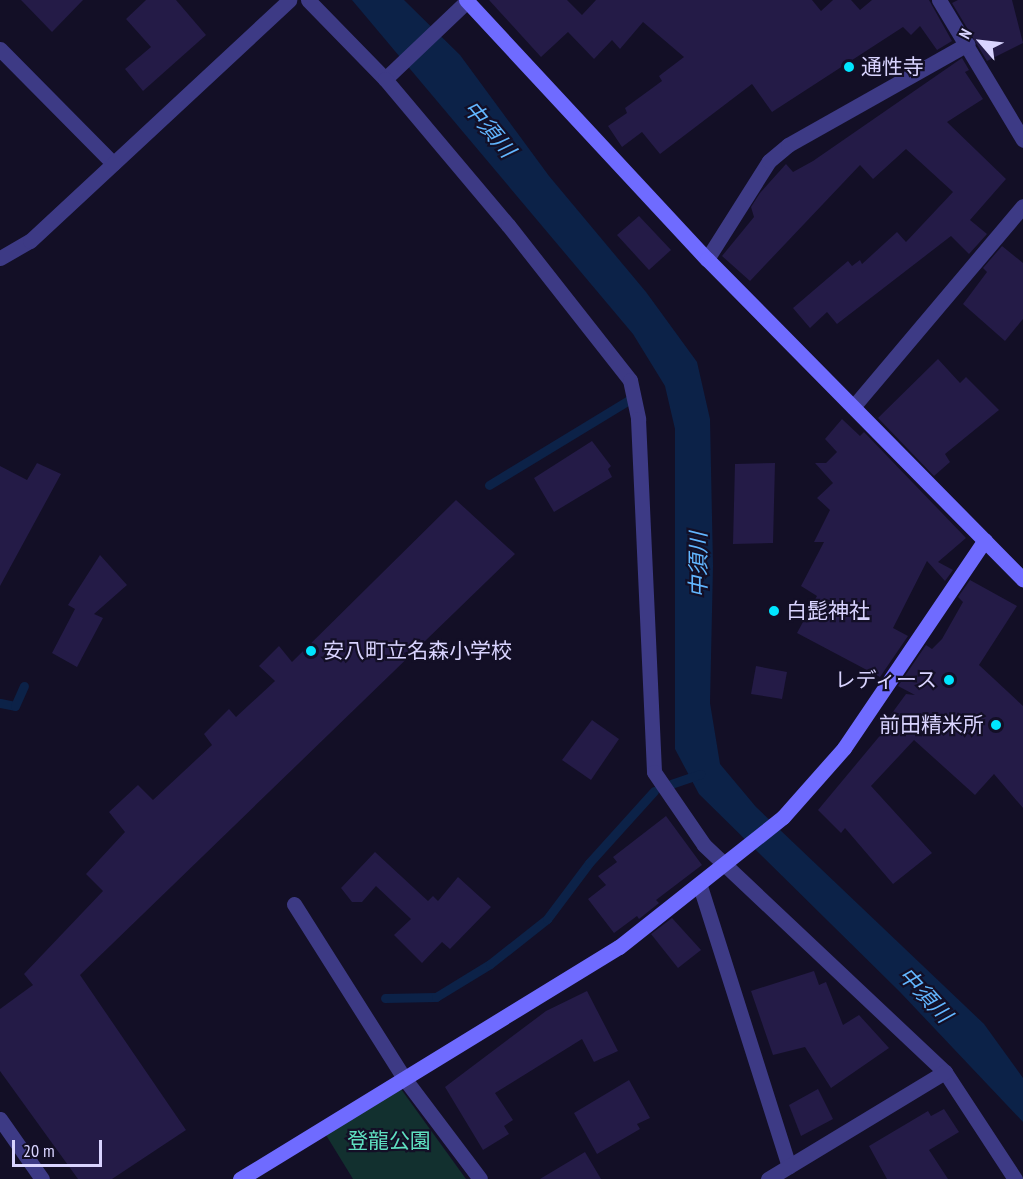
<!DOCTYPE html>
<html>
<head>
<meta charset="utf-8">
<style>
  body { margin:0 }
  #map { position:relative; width:1023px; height:1179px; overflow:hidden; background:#130f26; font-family:"PT Sans Narrow","Noto Sans JP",sans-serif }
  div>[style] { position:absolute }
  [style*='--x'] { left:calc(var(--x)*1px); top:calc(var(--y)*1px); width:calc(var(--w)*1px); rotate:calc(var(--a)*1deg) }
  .green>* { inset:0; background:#12302f }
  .water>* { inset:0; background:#0c2248 }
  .stream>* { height:9px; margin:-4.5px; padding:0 4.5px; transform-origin:4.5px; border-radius:4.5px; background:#0c2248 }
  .building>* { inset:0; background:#241b47 }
  .street>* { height:15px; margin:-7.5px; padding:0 7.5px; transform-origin:7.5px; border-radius:7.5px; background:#3d3a85 }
  .secondary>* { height:15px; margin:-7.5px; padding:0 7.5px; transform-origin:7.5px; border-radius:7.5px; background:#6f6bff }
  .dots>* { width:16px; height:16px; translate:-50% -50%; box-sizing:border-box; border:3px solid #130f26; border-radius:50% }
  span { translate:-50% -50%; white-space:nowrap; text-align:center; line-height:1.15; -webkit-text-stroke:4.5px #130f26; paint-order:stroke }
  .poi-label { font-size:21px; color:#d9d4ff }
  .left { translate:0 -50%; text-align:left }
  .right { translate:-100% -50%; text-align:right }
  .park-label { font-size:21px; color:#5fe0c0 }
  .water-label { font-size:22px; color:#62b6ff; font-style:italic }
  .north { position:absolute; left:951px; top:12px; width:60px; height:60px; -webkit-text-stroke:4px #130f26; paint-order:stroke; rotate:298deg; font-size:16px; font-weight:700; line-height:24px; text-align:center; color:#d9d4ff }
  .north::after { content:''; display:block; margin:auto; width:21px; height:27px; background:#d9d4ff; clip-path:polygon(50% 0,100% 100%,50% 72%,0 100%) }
  .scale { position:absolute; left:12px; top:1140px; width:90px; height:27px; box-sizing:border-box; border:3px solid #d9d4ff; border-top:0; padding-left:8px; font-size:18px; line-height:21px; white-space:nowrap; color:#d9d4ff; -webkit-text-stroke:4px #130f26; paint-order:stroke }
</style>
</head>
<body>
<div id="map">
  <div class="green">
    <i style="clip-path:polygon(401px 1089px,466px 1179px,353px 1179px,326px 1135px)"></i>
  </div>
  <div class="water">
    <i style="clip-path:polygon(352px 0,404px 0,460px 55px,549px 176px,646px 292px,697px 362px,710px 419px,713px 566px,710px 703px,720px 764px,756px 807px,984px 1024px,1023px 1078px,1023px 1122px,900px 992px,699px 794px,675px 749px,675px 429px,665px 386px,633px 334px)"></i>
  </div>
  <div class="stream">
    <i style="--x:489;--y:485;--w:164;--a:-31.3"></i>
    <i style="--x:0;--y:703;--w:15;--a:11"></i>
    <i style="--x:15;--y:706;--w:22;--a:-66"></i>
    <i style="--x:671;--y:784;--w:31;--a:-19"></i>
    <i style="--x:385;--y:998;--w:51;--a:-1.1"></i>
    <i style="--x:436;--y:997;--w:63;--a:-31.4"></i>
    <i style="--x:490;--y:964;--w:73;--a:-38.3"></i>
    <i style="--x:547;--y:919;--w:70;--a:-53.1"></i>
    <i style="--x:589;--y:863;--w:97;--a:-47.9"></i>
  </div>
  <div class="building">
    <i style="clip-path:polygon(21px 0,83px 0,52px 32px)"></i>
    <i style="clip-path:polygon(146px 0,176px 0,206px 35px,143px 91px,125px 69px,151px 47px,126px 19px)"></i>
    <i style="clip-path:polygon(489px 0,567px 0,582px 15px,596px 0,812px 0,821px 11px,833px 0,851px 0,860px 10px,872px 0,929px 0,952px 41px,937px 50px,920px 26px,911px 35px,903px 27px,772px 112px,752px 84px,660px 154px,642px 132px,622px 147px,608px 126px,627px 113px,625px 108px,662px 81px,659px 76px,684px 57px,643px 22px,620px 49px,612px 40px,594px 59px,568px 32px,541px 57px)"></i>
    <i style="clip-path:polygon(958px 0,1012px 0,1023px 43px,987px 61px,952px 3px)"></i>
    <i style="clip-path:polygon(962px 58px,969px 70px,965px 72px,983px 99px,947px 122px,1006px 179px,970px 220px,987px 234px,969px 254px,951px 236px,837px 324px,827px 312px,810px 328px,793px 308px,848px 261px,852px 266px,860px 260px,862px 264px,897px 232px,906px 242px,953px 192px,906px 149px,873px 179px,860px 165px,750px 281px,722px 256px,754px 217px,751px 207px,760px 193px,786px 164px,793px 172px,813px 161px)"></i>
    <i style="clip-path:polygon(639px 216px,671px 250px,649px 270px,617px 235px)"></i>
    <i style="clip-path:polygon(1002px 246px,1023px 263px,1023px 319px,1005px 341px,963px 304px,987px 272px,983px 268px)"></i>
    <i style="clip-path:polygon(938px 359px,960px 383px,966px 377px,999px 410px,945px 454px,950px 462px,934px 476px,878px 418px)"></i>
    <i style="clip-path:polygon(842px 419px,860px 436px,864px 432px,966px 538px,938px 562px,953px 570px,945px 581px,927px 561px,893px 628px,908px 636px,880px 677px,797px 633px,817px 596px,801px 586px,824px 542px,814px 542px,830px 510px,817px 498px,833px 483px,815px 463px,826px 463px,837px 452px,825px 439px)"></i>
    <i style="clip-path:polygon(592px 441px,611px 466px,608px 469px,612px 477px,554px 512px,534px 478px)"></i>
    <i style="clip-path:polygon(37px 463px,61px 474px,0 586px,0 466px,27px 480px)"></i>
    <i style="clip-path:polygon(775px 463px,773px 543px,733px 544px,735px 464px)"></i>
    <i style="clip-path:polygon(456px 500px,515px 554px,80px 975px,186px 1130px,112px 1179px,78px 1179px,0 1071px,0 1009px,33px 985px,24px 974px,103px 891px,86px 874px,125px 832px,109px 812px,138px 785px,153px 800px,212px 745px,204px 734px,229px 709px,236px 717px,275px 681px,259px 666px,279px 646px,292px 662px)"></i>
    <i style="clip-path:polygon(100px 555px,127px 585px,94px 614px,103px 618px,77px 667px,52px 653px,75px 609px,68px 605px)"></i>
    <i style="clip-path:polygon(970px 580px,1017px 606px,979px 665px,1023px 706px,1023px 808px,994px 774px,975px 795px,914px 740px,871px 786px,932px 853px,893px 884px,845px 828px,841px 833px,818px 810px,888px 726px,884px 724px,906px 694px,915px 695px,898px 686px,926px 645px,932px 649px,942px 639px,963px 602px,958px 597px)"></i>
    <i style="clip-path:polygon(756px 666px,787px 672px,782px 699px,751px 694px)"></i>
    <i style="clip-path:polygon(592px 720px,619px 739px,591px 780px,562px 760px)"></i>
    <i style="clip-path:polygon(666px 816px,702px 865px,656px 900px,659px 903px,639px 919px,637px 916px,614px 933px,588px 899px,606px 885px,598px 876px,617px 862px,613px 857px)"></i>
    <i style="clip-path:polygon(375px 852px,428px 901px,433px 896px,438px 901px,458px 877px,491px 907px,450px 949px,442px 942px,422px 963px,394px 935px,411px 919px,376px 886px,362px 902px,352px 902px,341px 888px)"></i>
    <i style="clip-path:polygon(672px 918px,701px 950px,678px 968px,651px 934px)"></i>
    <i style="clip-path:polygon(814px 971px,819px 985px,826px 982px,843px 1025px,859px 1015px,889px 1048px,831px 1088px,805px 1047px,773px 1055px,751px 991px)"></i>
    <i style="clip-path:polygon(587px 991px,618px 1051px,594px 1062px,582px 1039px,495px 1093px,513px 1120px,504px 1126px,509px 1134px,483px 1150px,445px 1087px,546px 1011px)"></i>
    <i style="clip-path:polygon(629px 1080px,650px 1118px,637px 1124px,640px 1129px,597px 1154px,574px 1113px)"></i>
    <i style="clip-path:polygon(818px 1089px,833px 1119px,801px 1136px,789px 1105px)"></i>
    <i style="clip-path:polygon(944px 1109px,959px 1132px,929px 1150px,948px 1179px,887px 1179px,869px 1146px,928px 1111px,931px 1116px)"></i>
    <i style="clip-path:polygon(585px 1152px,601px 1179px,540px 1179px)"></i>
  </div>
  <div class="street">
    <i style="--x:308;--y:0;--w:110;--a:45.7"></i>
    <i style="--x:385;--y:79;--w:115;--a:-43.6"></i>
    <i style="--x:939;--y:0;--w:163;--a:59"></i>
    <i style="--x:0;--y:49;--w:161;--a:45.3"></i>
    <i style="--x:385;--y:79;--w:191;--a:49.9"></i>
    <i style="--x:508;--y:225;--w:197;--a:51.8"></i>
    <i style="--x:630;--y:380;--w:40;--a:78"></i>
    <i style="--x:638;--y:419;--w:353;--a:87.4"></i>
    <i style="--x:654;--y:772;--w:88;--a:55.6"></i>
    <i style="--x:704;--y:845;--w:331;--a:43.3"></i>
    <i style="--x:945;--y:1072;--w:128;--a:56.8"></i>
    <i style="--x:0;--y:258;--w:34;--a:-30"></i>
    <i style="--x:30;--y:241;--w:354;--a:-42.9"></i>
    <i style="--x:707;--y:259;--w:116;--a:-57.7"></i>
    <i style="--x:769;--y:161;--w:25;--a:-40"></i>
    <i style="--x:788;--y:145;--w:206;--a:-29.4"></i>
    <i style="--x:853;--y:407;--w:263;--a:-49.8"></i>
    <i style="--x:700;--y:886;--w:294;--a:72.4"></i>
    <i style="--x:294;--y:904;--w:206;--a:57.7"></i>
    <i style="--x:404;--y:1078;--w:126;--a:53"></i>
    <i style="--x:0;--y:1119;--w:73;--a:55"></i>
    <i style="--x:768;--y:1179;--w:207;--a:-31.2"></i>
  </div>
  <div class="secondary">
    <i style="--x:466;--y:0;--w:354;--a:47.1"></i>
    <i style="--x:707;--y:259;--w:450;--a:45.4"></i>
    <i style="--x:240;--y:1179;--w:444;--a:-31.5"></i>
    <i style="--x:619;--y:947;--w:209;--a:-38.4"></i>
    <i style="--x:783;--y:817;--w:92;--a:-48.5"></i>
    <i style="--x:844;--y:748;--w:251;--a:-55.9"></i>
  </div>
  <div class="dots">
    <i style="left:849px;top:67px;background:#00e5ff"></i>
    <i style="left:774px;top:611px;background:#00e5ff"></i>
    <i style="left:311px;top:651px;background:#00e5ff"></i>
    <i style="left:949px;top:680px;background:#00e5ff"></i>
    <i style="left:996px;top:725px;background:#00e5ff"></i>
  </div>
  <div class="poi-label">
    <span class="left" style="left:861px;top:67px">通性寺</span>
    <span class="left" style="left:786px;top:611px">白髭神社</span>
    <span class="left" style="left:323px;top:651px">安八町立名森小学校</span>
    <span class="right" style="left:937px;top:680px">レディース</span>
    <span class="right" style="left:984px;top:725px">前田精米所</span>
  </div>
  <div class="park-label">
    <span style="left:389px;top:1141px">登龍公園</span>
  </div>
  <div class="water-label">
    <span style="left:489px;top:129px;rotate:50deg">中須川</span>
    <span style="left:699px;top:565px;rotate:-90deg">中須川</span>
    <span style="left:925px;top:995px;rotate:47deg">中須川</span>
  </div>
  <div class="north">N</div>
  <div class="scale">20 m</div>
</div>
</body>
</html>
